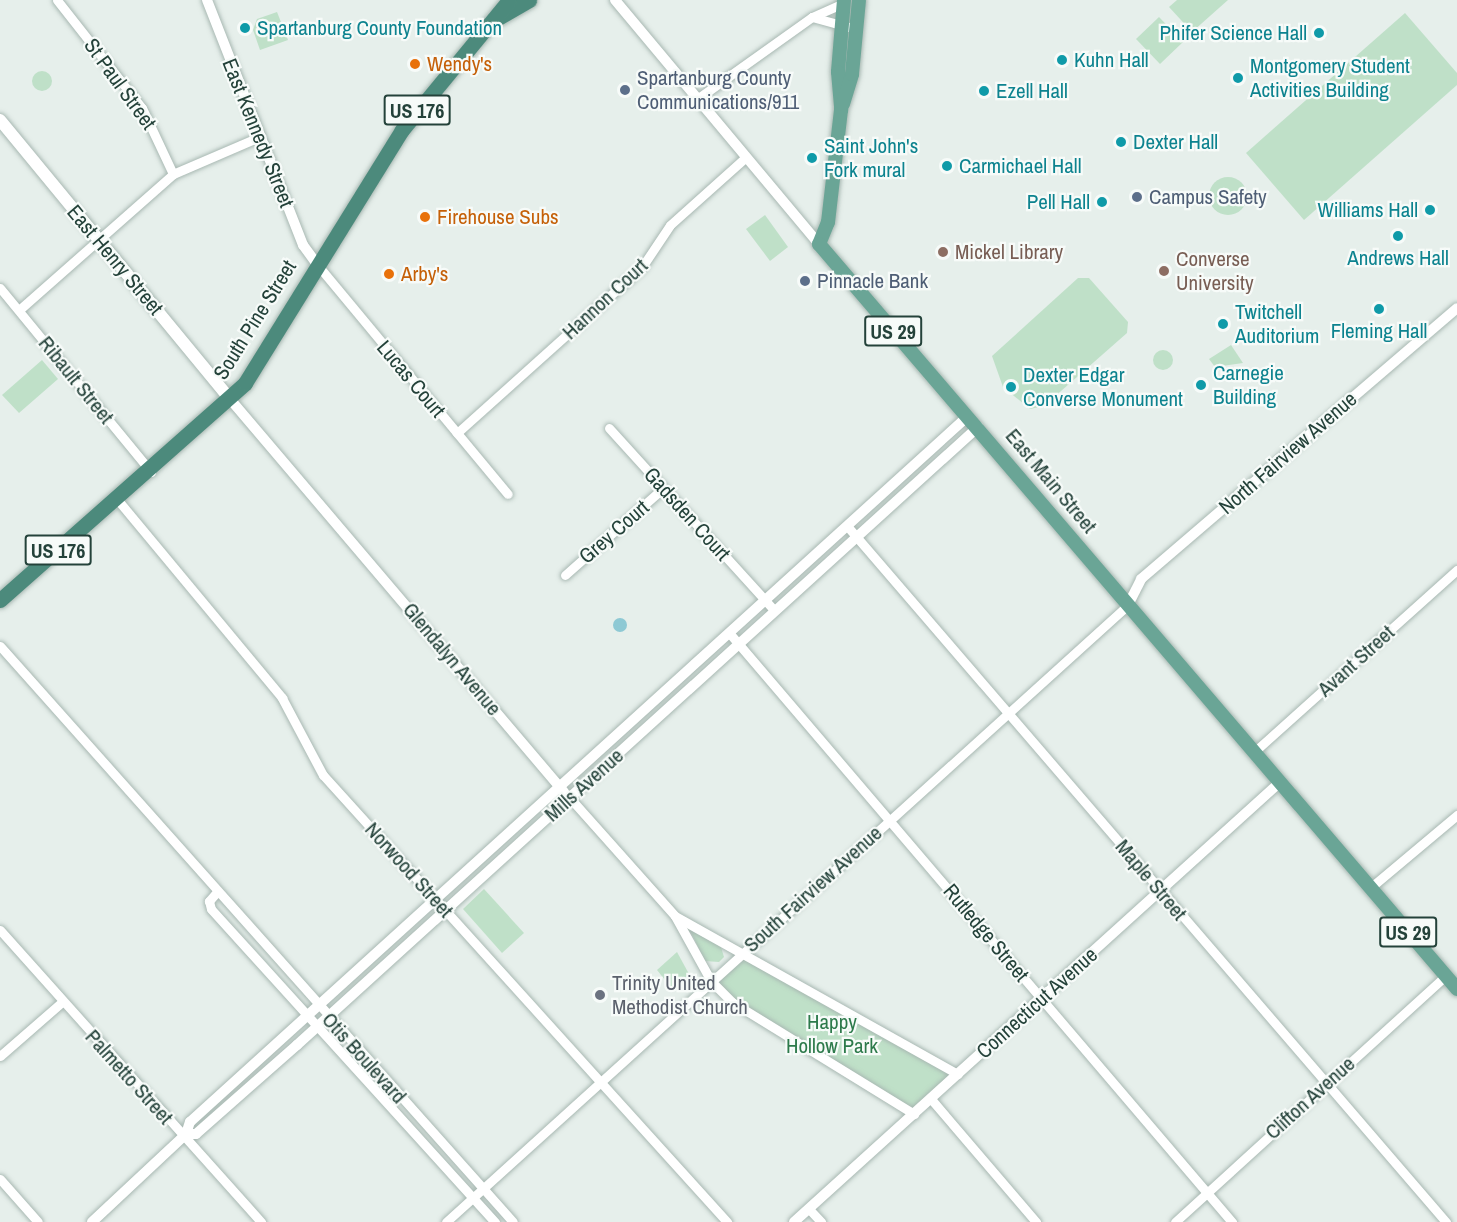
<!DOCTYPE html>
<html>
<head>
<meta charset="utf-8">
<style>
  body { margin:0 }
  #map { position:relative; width:1457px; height:1222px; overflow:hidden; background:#e6efeb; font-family:"Archivo Narrow",sans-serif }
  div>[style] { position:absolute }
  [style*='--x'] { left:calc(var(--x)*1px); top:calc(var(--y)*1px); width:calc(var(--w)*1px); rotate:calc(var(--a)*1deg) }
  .green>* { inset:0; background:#bfe0c8 }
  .round { border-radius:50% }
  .water>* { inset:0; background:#8ec9d4 }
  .roads { filter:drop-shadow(0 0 2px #a8b8b2) drop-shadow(0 0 2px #a8b8b2) }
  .minor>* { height:9px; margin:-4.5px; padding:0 4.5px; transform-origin:4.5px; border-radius:4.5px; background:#fff }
  .tertiary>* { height:10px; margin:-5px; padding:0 5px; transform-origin:5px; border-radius:5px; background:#fff }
  .secondary>* { height:12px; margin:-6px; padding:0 6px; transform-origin:6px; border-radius:6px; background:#fff }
  .primary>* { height:14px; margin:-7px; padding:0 7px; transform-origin:7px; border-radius:7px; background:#6aa596 }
  .trunk>* { height:15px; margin:-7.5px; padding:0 7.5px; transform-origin:7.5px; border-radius:7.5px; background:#4c8a7c }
  .dots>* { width:16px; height:16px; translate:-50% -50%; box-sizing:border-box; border:3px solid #f7fbf9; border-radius:50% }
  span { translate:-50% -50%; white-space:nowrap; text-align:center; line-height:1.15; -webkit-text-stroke:4.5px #f7fbf9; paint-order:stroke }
  .shield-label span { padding:2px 4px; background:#f7fbf9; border:2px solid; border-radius:4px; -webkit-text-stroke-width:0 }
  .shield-label { font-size:20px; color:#24423a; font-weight:700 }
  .culture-label { font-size:21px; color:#0d838f }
  .left { translate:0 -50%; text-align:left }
  .right { translate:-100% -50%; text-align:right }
  .food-label { font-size:21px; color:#c56008 }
  .service-label { font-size:21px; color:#4e5e75 }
  .street-label { font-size:21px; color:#24423a }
  .education-label { font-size:21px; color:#785e54 }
  .worship-label { font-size:21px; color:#5b616d }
  .park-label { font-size:21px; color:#2d7a4b }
</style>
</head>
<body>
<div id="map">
  <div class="green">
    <i style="clip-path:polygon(1177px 0,1228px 0,1192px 32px,1169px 7px)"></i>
    <i style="clip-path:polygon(277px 12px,288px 40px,260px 50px,253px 30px,257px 19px)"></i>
    <i style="clip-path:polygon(1405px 13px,1457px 73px,1457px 85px,1304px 220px,1246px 153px)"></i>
    <i style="clip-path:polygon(1159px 17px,1183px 42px,1160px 64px,1136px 39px)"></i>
    <i class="round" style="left:32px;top:71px;width:20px;height:20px"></i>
    <i class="round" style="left:1209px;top:177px;width:38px;height:38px"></i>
    <i style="clip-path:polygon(765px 215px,788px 247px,770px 261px,746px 229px)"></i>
    <i style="clip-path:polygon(1078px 278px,1089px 278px,1128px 322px,1127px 333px,1044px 406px,1030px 409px,1003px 387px,992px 356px)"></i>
    <i style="clip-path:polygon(1231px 345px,1243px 363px,1215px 367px,1209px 359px)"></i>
    <i class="round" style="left:1153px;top:350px;width:20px;height:20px"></i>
    <i style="clip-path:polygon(42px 360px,58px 379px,19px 413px,2px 395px)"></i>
    <i style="clip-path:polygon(484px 889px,524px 933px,502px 953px,463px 909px)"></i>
    <i style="clip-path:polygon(689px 928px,720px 944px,724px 957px,719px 962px,705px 961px)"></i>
    <i style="clip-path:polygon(743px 951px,958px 1074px,914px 1114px,749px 1015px,711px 981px)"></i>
    <i style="clip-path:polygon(677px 952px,689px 974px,673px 990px,657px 970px)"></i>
  </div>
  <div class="water">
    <i class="round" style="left:613px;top:618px;width:14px;height:14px"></i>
  </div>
  <div class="roads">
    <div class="minor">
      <i style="--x:57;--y:0;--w:137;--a:51.8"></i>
      <i style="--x:142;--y:108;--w:73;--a:64.8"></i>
      <i style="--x:812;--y:17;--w:46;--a:15.3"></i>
      <i style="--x:697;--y:99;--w:141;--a:-35.5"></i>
      <i style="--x:812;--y:17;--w:35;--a:-24"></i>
      <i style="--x:316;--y:263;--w:300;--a:50.3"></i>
      <i style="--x:0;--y:288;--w:238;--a:50.6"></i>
      <i style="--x:19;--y:310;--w:205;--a:-41.4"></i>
      <i style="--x:173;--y:174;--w:94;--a:-23.3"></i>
      <i style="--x:609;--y:428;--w:246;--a:47.8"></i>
      <i style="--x:457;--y:433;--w:249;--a:-41.9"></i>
      <i style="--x:642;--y:267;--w:50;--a:-56.3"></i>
      <i style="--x:670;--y:225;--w:101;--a:-41.8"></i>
      <i style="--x:117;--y:499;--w:259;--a:50.3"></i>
      <i style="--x:282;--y:698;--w:87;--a:62"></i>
      <i style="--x:323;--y:775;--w:603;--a:47.89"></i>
      <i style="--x:848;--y:527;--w:917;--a:49.29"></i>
      <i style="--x:565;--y:575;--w:131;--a:-41.6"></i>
      <i style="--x:731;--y:635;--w:772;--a:49.52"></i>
      <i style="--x:0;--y:646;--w:771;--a:48.31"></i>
      <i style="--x:1254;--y:752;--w:273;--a:-41.9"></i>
      <i style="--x:570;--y:798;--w:158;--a:48.3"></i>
      <i style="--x:675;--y:916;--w:74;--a:61"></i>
      <i style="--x:711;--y:981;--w:30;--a:45"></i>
      <i style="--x:732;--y:1002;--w:214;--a:31.6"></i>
      <i style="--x:1370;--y:888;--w:114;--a:-40"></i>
      <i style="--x:216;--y:893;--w:11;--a:131"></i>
      <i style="--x:209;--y:901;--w:8;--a:76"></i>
      <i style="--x:211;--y:909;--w:423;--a:47.8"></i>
      <i style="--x:675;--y:916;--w:324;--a:29.2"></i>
      <i style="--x:0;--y:930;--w:392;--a:48.2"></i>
      <i style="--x:0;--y:1056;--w:82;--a:-41.1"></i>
      <i style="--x:931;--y:1099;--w:162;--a:49.5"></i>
      <i style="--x:0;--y:1179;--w:57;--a:48.5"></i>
      <i style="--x:809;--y:1209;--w:18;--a:47"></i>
      <i style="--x:446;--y:1222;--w:920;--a:-42.14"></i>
      <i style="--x:1175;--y:1222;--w:367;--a:-42.3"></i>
    </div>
    <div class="tertiary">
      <i style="--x:207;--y:0;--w:263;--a:68.6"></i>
      <i style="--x:303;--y:245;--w:22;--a:54"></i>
      <i style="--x:615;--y:0;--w:318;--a:50.1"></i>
      <i style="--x:230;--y:399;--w:516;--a:49.64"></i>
      <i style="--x:1128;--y:605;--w:29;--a:-63"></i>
      <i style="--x:1141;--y:579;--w:416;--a:-40.6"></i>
      <i style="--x:186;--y:1134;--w:10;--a:0"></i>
      <i style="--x:196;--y:1134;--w:135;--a:-41.4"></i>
      <i style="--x:297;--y:1045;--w:920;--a:-42.22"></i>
      <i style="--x:92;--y:1222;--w:129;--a:-43.1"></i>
      <i style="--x:186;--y:1134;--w:13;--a:-72"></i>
      <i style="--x:190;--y:1122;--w:1051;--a:-42.22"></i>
      <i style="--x:794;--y:1222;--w:654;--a:-42.15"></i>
    </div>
    <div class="secondary">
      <i style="--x:0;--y:120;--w:362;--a:50.5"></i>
    </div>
    <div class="primary">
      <i style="--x:844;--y:0;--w:72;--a:94.8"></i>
      <i style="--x:838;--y:72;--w:38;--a:85"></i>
      <i style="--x:841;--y:110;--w:113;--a:96.6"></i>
      <i style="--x:828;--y:222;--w:24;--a:112"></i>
      <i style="--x:819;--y:244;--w:981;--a:49.42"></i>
      <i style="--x:843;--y:104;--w:31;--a:-73"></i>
      <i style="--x:852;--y:74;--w:74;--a:-84.6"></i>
    </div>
    <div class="trunk">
      <i style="--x:498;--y:18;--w:36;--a:-30"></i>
      <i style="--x:0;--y:600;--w:327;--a:-41.5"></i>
      <i style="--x:245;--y:383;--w:298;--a:-58.2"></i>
      <i style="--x:402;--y:130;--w:168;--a:-50.5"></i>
    </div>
  </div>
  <div class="dots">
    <i style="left:245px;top:28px;background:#0f9aa8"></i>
    <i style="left:1319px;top:33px;background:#0f9aa8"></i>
    <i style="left:1062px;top:60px;background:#0f9aa8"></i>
    <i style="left:415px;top:64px;background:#e8710a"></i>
    <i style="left:1238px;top:78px;background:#0f9aa8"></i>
    <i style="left:625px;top:90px;background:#5c6f8a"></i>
    <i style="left:984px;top:91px;background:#0f9aa8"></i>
    <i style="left:1121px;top:142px;background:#0f9aa8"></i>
    <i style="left:812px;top:158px;background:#0f9aa8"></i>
    <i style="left:947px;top:166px;background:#0f9aa8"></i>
    <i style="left:1137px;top:197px;background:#5c6f8a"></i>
    <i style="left:1102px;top:202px;background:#0f9aa8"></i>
    <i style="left:1430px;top:210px;background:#0f9aa8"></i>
    <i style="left:425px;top:217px;background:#e8710a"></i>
    <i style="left:1398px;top:236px;background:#0f9aa8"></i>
    <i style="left:943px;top:252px;background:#8d6e63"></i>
    <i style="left:1164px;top:271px;background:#8d6e63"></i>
    <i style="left:389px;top:274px;background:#e8710a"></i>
    <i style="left:805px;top:281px;background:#5c6f8a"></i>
    <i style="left:1379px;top:309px;background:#0f9aa8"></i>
    <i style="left:1223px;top:324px;background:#0f9aa8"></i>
    <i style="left:1201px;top:385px;background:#0f9aa8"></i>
    <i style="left:1011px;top:387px;background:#0f9aa8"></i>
    <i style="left:600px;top:995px;background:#6b7280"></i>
  </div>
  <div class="shield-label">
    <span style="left:417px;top:110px">US 176</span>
    <span style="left:893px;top:331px">US 29</span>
    <span style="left:58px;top:550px">US 176</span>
    <span style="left:1408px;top:932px">US 29</span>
  </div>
  <div class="culture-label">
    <span class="left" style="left:257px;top:28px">Spartanburg County Foundation</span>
    <span class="right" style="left:1307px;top:33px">Phifer Science Hall</span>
    <span class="left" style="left:1074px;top:60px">Kuhn Hall</span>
    <span class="left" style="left:1250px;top:78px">Montgomery Student<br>Activities Building</span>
    <span class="left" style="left:996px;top:91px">Ezell Hall</span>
    <span class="left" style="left:1133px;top:142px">Dexter Hall</span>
    <span class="left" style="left:824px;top:158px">Saint John's<br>Fork mural</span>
    <span class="left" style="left:959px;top:166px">Carmichael Hall</span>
    <span class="right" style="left:1090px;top:202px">Pell Hall</span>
    <span class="right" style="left:1418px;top:210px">Williams Hall</span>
    <span style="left:1398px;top:258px">Andrews Hall</span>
    <span class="left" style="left:1235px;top:324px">Twitchell<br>Auditorium</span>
    <span style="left:1379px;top:331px">Fleming Hall</span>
    <span class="left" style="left:1213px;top:385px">Carnegie<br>Building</span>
    <span class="left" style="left:1023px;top:387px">Dexter Edgar<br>Converse Monument</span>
  </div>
  <div class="food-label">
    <span class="left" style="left:427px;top:64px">Wendy's</span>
    <span class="left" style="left:437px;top:217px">Firehouse Subs</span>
    <span class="left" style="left:401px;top:274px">Arby's</span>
  </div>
  <div class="service-label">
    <span class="left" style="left:637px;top:90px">Spartanburg County<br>Communications/911</span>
    <span class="left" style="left:1149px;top:197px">Campus Safety</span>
    <span class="left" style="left:817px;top:281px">Pinnacle Bank</span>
  </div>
  <div class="street-label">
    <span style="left:120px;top:84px;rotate:54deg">St Paul Street</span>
    <span style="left:258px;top:133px;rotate:68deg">East Kennedy Street</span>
    <span style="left:115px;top:260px;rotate:50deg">East Henry Street</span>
    <span style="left:605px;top:299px;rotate:-43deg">Hannon Court</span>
    <span style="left:255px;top:320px;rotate:-58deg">South Pine Street</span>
    <span style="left:411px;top:379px;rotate:50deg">Lucas Court</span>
    <span style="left:76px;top:380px;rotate:51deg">Ribault Street</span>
    <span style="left:1288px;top:453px;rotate:-41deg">North Fairview Avenue</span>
    <span style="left:1051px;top:481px;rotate:50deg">East Main Street</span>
    <span style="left:687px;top:514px;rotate:48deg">Gadsden Court</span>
    <span style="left:614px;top:532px;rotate:-41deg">Grey Court</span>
    <span style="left:452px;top:659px;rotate:50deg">Glendalyn Avenue</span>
    <span style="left:1356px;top:661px;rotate:-42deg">Avant Street</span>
    <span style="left:584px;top:785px;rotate:-42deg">Mills Avenue</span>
    <span style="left:409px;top:870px;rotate:48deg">Norwood Street</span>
    <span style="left:1151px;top:880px;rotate:50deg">Maple Street</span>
    <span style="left:813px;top:889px;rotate:-42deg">South Fairview Avenue</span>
    <span style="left:986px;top:933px;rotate:50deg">Rutledge Street</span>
    <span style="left:1037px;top:1003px;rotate:-42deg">Connecticut Avenue</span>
    <span style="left:364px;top:1058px;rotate:48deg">Otis Boulevard</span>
    <span style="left:129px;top:1077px;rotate:48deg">Palmetto Street</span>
    <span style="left:1310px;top:1098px;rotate:-42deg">Clifton Avenue</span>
  </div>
  <div class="education-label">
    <span class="left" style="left:955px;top:252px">Mickel Library</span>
    <span class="left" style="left:1176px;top:271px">Converse<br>University</span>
  </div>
  <div class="worship-label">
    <span class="left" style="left:612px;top:995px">Trinity United<br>Methodist Church</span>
  </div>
  <div class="park-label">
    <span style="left:832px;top:1034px">Happy<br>Hollow Park</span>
  </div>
</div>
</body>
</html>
